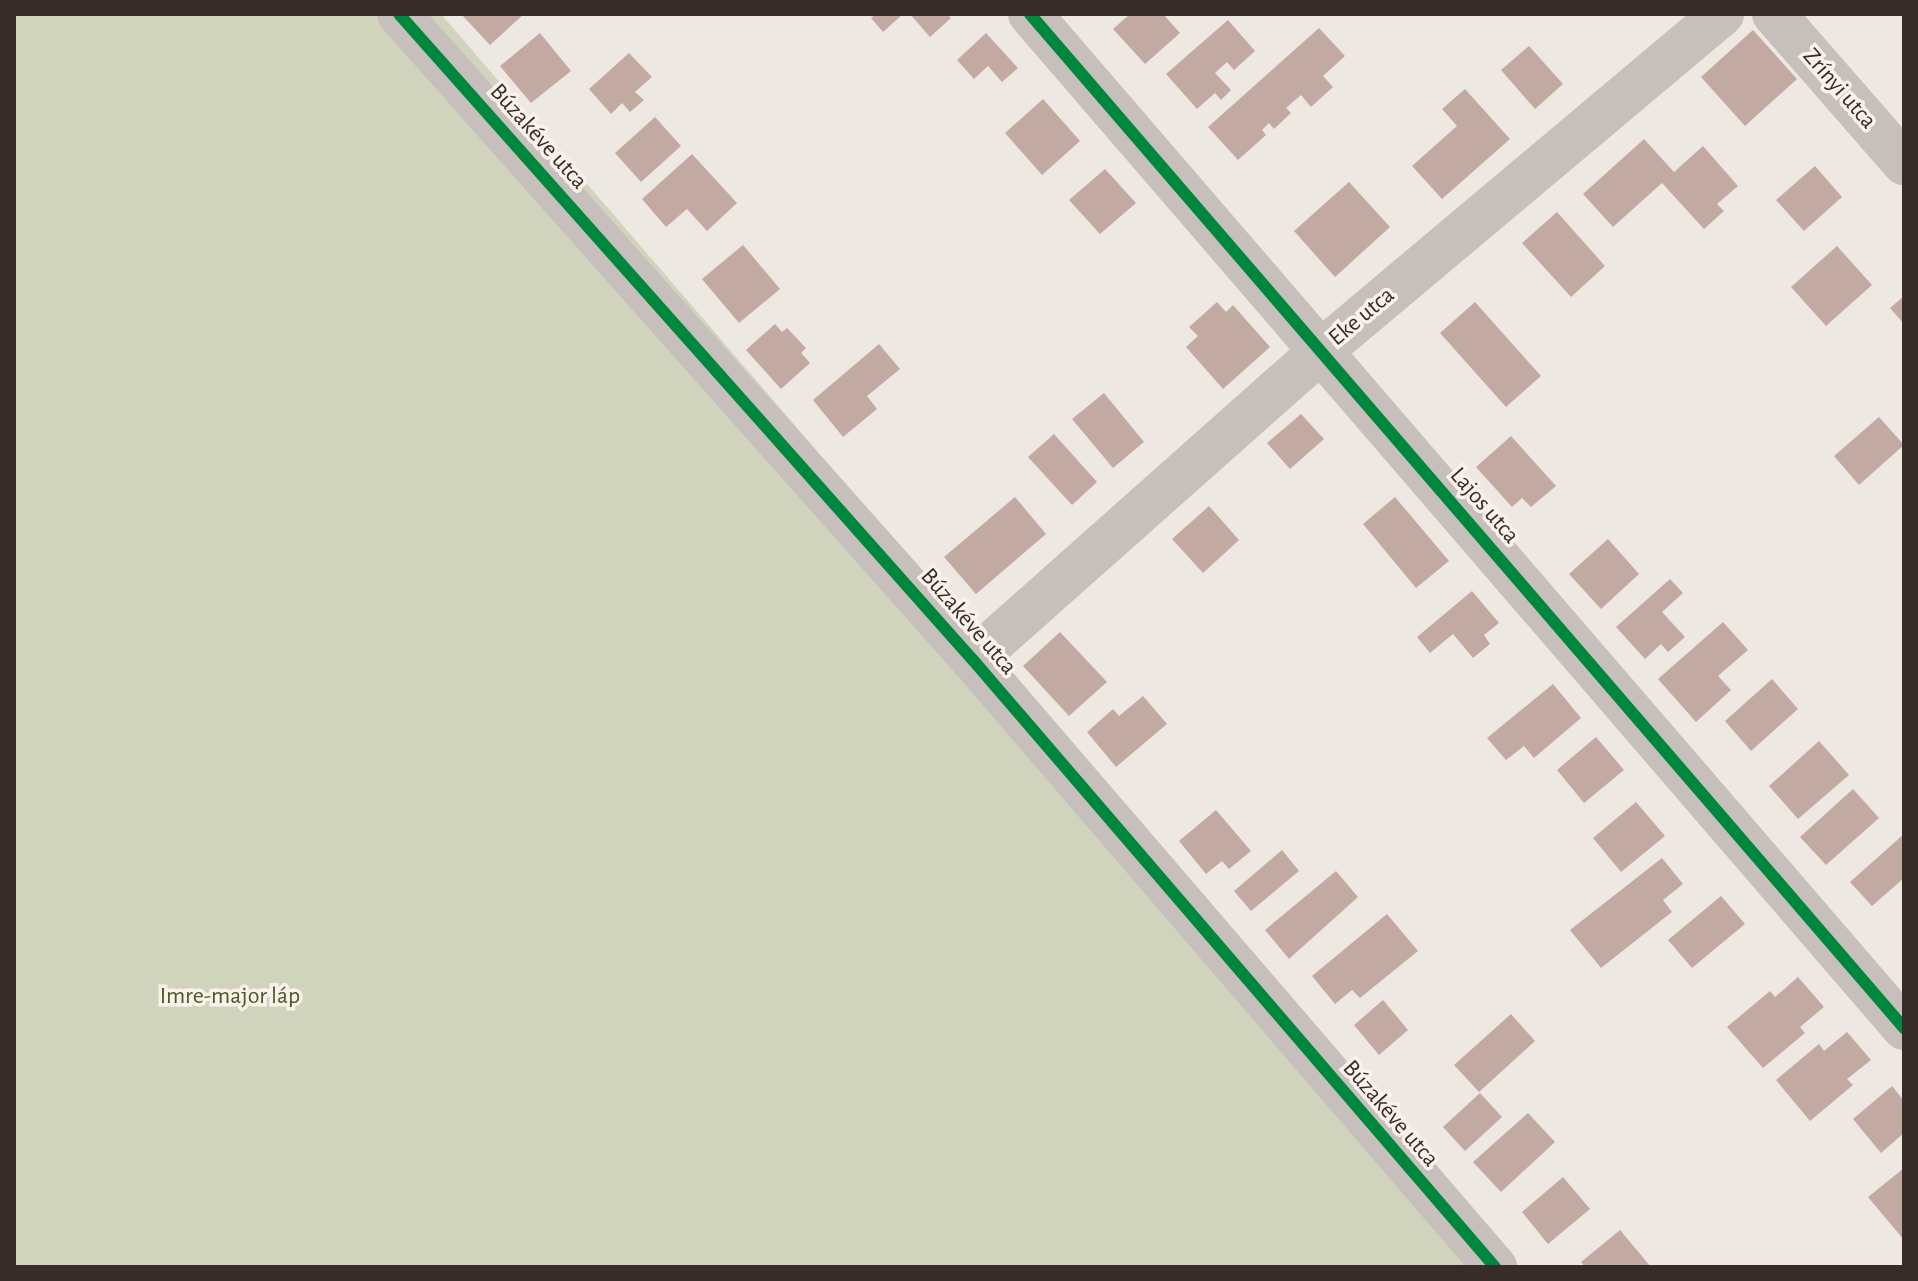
<!DOCTYPE html>
<html>
<head>
<meta charset="utf-8">
<style>
  body { margin:0 }
  #map { position:relative; width:1918px; height:1281px; overflow:hidden; background:#eee8e2; font-family:"Alegreya Sans",sans-serif }
  div>[style] { position:absolute }
  [style*='--x'] { left:calc(var(--x)*1px); top:calc(var(--y)*1px); width:calc(var(--w)*1px); rotate:calc(var(--a)*1deg) }
  .green>* { inset:0; background:#d1d4bc }
  .building>* { inset:0; background:#c2aaa3 }
  .minor>* { height:44px; margin:-22px; padding:0 22px; transform-origin:22px; border-radius:22px; background:#c7bfbb }
  .cycleway>* { height:12px; margin:-6px; padding:0 6px; transform-origin:6px; border-radius:6px; background:#00873e }
  span { translate:-50% -50%; white-space:nowrap; text-align:center; line-height:1.15; -webkit-text-stroke:7px #faf1ea; paint-order:stroke }
  .street-label { font-size:24px; color:#382c29 }
  .park-label { font-size:24px; color:#4b582b }
  .frame { position:absolute; inset:0; border:16px solid #382c29; pointer-events:none }
</style>
</head>
<body>
<div id="map">
  <div class="green">
    <i style="clip-path:polygon(14px 14px,441px 14px,1519px 1267px,14px 1267px)"></i>
  </div>
  <div class="building">
    <i style="clip-path:polygon(461px 14px,524px 14px,490px 45px)"></i>
    <i style="clip-path:polygon(876px 14px,903px 14px,883px 32px,871px 18px)"></i>
    <i style="clip-path:polygon(910px 14px,947px 14px,951px 18px,930px 37px)"></i>
    <i style="clip-path:polygon(1130px 14px,1163px 14px,1180px 33px,1145px 64px,1113px 29px)"></i>
    <i style="clip-path:polygon(1228px 20px,1255px 51px,1234px 70px,1227px 62px,1215px 73px,1231px 90px,1221px 100px,1215px 93px,1197px 109px,1166px 74px)"></i>
    <i style="clip-path:polygon(1319px 28px,1345px 56px,1323px 76px,1333px 87px,1311px 107px,1301px 95px,1286px 108px,1291px 113px,1274px 129px,1269px 123px,1262px 130px,1266px 135px,1238px 160px,1208px 127px)"></i>
    <i style="clip-path:polygon(1753px 30px,1797px 79px,1745px 126px,1701px 77px)"></i>
    <i style="clip-path:polygon(540px 33px,571px 71px,531px 103px,500px 66px)"></i>
    <i style="clip-path:polygon(986px 33px,1018px 68px,1002px 82px,988px 66px,974px 79px,957px 60px)"></i>
    <i style="clip-path:polygon(1529px 46px,1563px 84px,1535px 109px,1501px 70px)"></i>
    <i style="clip-path:polygon(629px 53px,652px 77px,635px 92px,644px 100px,630px 112px,622px 103px,611px 114px,589px 89px)"></i>
    <i style="clip-path:polygon(1465px 89px,1510px 139px,1442px 199px,1412px 166px,1457px 126px,1442px 109px)"></i>
    <i style="clip-path:polygon(1043px 99px,1080px 141px,1042px 175px,1005px 133px)"></i>
    <i style="clip-path:polygon(655px 117px,681px 146px,641px 182px,615px 153px)"></i>
    <i style="clip-path:polygon(1644px 139px,1674px 172px,1703px 146px,1738px 186px,1717px 204px,1724px 211px,1704px 229px,1662px 183px,1613px 227px,1583px 194px)"></i>
    <i style="clip-path:polygon(692px 154px,737px 203px,707px 231px,687px 209px,666px 227px,642px 199px)"></i>
    <i style="clip-path:polygon(1815px 166px,1842px 197px,1804px 231px,1776px 200px)"></i>
    <i style="clip-path:polygon(1105px 169px,1136px 203px,1100px 234px,1069px 200px)"></i>
    <i style="clip-path:polygon(1349px 182px,1390px 227px,1335px 277px,1294px 231px)"></i>
    <i style="clip-path:polygon(1557px 212px,1605px 266px,1571px 297px,1522px 243px)"></i>
    <i style="clip-path:polygon(743px 245px,780px 289px,739px 323px,702px 279px)"></i>
    <i style="clip-path:polygon(1837px 246px,1872px 285px,1826px 326px,1791px 287px)"></i>
    <i style="clip-path:polygon(1904px 296px,1904px 324px,1890px 308px)"></i>
    <i style="clip-path:polygon(1217px 302px,1226px 312px,1233px 305px,1270px 347px,1223px 389px,1186px 347px,1198px 336px,1189px 327px)"></i>
    <i style="clip-path:polygon(1475px 302px,1541px 376px,1506px 407px,1440px 333px)"></i>
    <i style="clip-path:polygon(775px 324px,782px 332px,787px 328px,806px 348px,801px 353px,810px 363px,781px 389px,746px 350px)"></i>
    <i style="clip-path:polygon(879px 344px,900px 369px,867px 396px,877px 409px,843px 437px,813px 400px)"></i>
    <i style="clip-path:polygon(1104px 393px,1144px 442px,1113px 468px,1072px 419px)"></i>
    <i style="clip-path:polygon(1301px 414px,1324px 439px,1290px 469px,1267px 443px)"></i>
    <i style="clip-path:polygon(1879px 417px,1904px 445px,1859px 485px,1834px 456px)"></i>
    <i style="clip-path:polygon(1054px 434px,1097px 482px,1072px 505px,1028px 457px)"></i>
    <i style="clip-path:polygon(1511px 436px,1556px 486px,1531px 507px,1522px 498px,1512px 507px,1476px 467px)"></i>
    <i style="clip-path:polygon(1015px 497px,1046px 534px,976px 594px,944px 557px)"></i>
    <i style="clip-path:polygon(1395px 497px,1449px 561px,1416px 588px,1363px 524px)"></i>
    <i style="clip-path:polygon(1209px 506px,1239px 540px,1203px 573px,1172px 539px)"></i>
    <i style="clip-path:polygon(1608px 539px,1639px 574px,1601px 609px,1569px 574px)"></i>
    <i style="clip-path:polygon(1670px 579px,1683px 593px,1662px 612px,1685px 637px,1668px 652px,1661px 644px,1645px 659px,1616px 627px)"></i>
    <i style="clip-path:polygon(1472px 591px,1499px 623px,1484px 635px,1490px 644px,1473px 658px,1453px 634px,1430px 653px,1417px 637px)"></i>
    <i style="clip-path:polygon(1723px 622px,1748px 650px,1718px 676px,1731px 690px,1696px 722px,1658px 679px)"></i>
    <i style="clip-path:polygon(1060px 632px,1107px 682px,1069px 716px,1023px 666px)"></i>
    <i style="clip-path:polygon(1772px 679px,1798px 709px,1751px 751px,1725px 721px)"></i>
    <i style="clip-path:polygon(1553px 684px,1581px 718px,1534px 758px,1524px 746px,1506px 760px,1487px 738px)"></i>
    <i style="clip-path:polygon(1143px 696px,1167px 724px,1116px 767px,1087px 732px,1113px 709px,1119px 716px)"></i>
    <i style="clip-path:polygon(1596px 737px,1624px 770px,1584px 803px,1557px 770px)"></i>
    <i style="clip-path:polygon(1819px 741px,1849px 775px,1798px 819px,1769px 786px)"></i>
    <i style="clip-path:polygon(1853px 789px,1879px 818px,1826px 865px,1800px 837px)"></i>
    <i style="clip-path:polygon(1636px 802px,1665px 836px,1621px 872px,1593px 838px)"></i>
    <i style="clip-path:polygon(1216px 810px,1251px 851px,1229px 869px,1222px 861px,1206px 874px,1179px 841px)"></i>
    <i style="clip-path:polygon(1904px 834px,1904px 878px,1872px 906px,1850px 882px)"></i>
    <i style="clip-path:polygon(1282px 850px,1299px 871px,1251px 911px,1234px 891px)"></i>
    <i style="clip-path:polygon(1662px 858px,1683px 884px,1663px 900px,1672px 912px,1601px 968px,1570px 930px)"></i>
    <i style="clip-path:polygon(1336px 871px,1358px 897px,1289px 959px,1265px 930px)"></i>
    <i style="clip-path:polygon(1721px 896px,1745px 924px,1692px 968px,1668px 940px)"></i>
    <i style="clip-path:polygon(1387px 914px,1418px 951px,1360px 998px,1352px 990px,1335px 1004px,1312px 976px)"></i>
    <i style="clip-path:polygon(1798px 977px,1824px 1007px,1800px 1027px,1805px 1033px,1763px 1068px,1727px 1027px,1770px 991px,1775px 997px)"></i>
    <i style="clip-path:polygon(1383px 1000px,1408px 1030px,1379px 1055px,1354px 1025px)"></i>
    <i style="clip-path:polygon(1511px 1014px,1535px 1041px,1479px 1092px,1454px 1065px)"></i>
    <i style="clip-path:polygon(1847px 1032px,1871px 1060px,1847px 1079px,1853px 1085px,1810px 1121px,1776px 1080px,1819px 1044px,1824px 1051px)"></i>
    <i style="clip-path:polygon(1892px 1086px,1904px 1101px,1904px 1133px,1881px 1153px,1853px 1119px)"></i>
    <i style="clip-path:polygon(1480px 1093px,1502px 1117px,1465px 1151px,1443px 1127px)"></i>
    <i style="clip-path:polygon(1528px 1113px,1555px 1142px,1501px 1192px,1473px 1162px)"></i>
    <i style="clip-path:polygon(1904px 1168px,1904px 1240px,1868px 1197px)"></i>
    <i style="clip-path:polygon(1563px 1177px,1590px 1209px,1548px 1244px,1522px 1212px)"></i>
    <i style="clip-path:polygon(1620px 1230px,1651px 1267px,1585px 1267px,1581px 1262px)"></i>
  </div>
  <div class="minor">
    <i style="--x:399;--y:14;--w:864;--a:48.38"></i>
    <i style="--x:973;--y:660;--w:801;--a:49.31"></i>
    <i style="--x:1030;--y:14;--w:1339;--a:49.24"></i>
    <i style="--x:1774;--y:14;--w:198;--a:48.9"></i>
    <i style="--x:973;--y:660;--w:465;--a:-41.6"></i>
    <i style="--x:1321;--y:351;--w:524;--a:-40.04"></i>
  </div>
  <div class="cycleway">
    <i style="--x:399;--y:14;--w:864;--a:48.38"></i>
    <i style="--x:973;--y:660;--w:801;--a:49.31"></i>
    <i style="--x:1030;--y:14;--w:1339;--a:49.24"></i>
  </div>
  <div class="street-label">
    <span style="left:1839px;top:89px;rotate:49deg">Zrínyi utca</span>
    <span style="left:538px;top:137px;rotate:48deg">Búzakéve utca</span>
    <span style="left:1362px;top:317px;rotate:-40deg">Eke utca</span>
    <span style="left:1484px;top:506px;rotate:49deg">Lajos utca</span>
    <span style="left:968px;top:622px;rotate:49deg">Búzakéve utca</span>
    <span style="left:1390px;top:1114px;rotate:49deg">Búzakéve utca</span>
  </div>
  <div class="park-label">
    <span style="left:230px;top:997px">Imre-major láp</span>
  </div>
  <div class="frame"></div>
</div>
</body>
</html>
